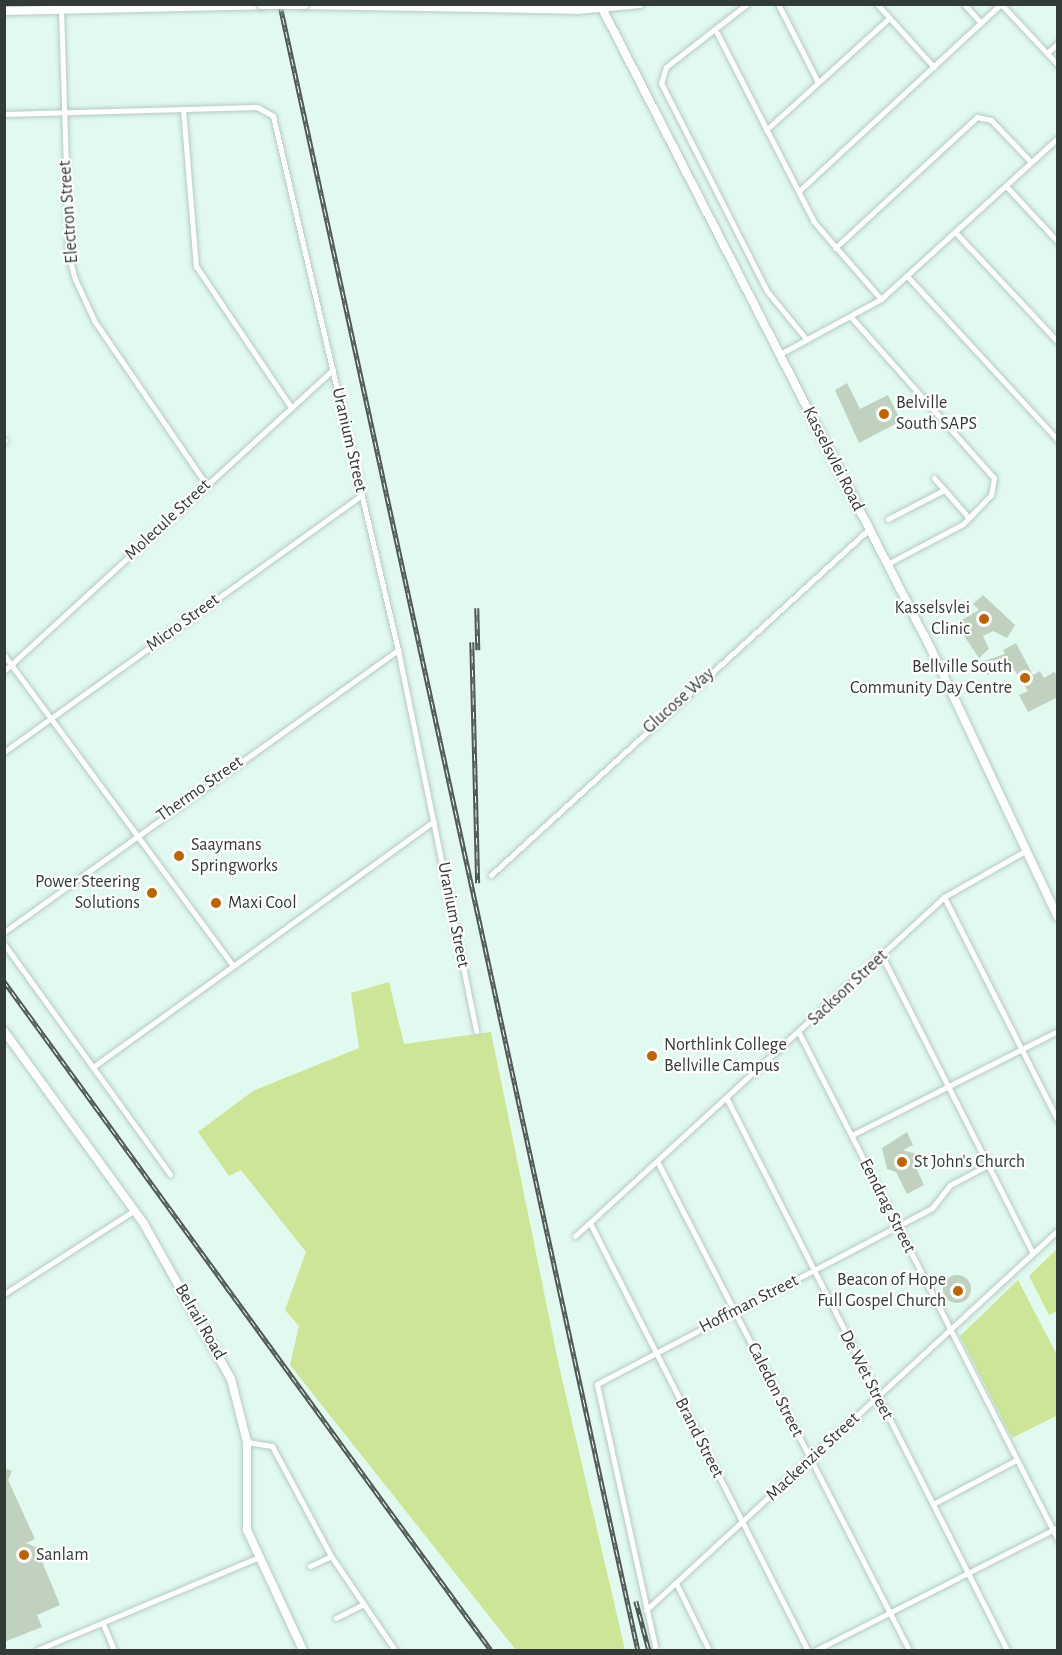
<!DOCTYPE html>
<html>
<head>
<meta charset="utf-8">
<style>
  body { margin:0 }
  #map { position:relative; width:1062px; height:1655px; overflow:hidden; background:#e1f9ee; font-family:"Alegreya Sans",sans-serif }
  div>[style] { position:absolute }
  [style*='--x'] { left:calc(var(--x)*1px); top:calc(var(--y)*1px); width:calc(var(--w)*1px); rotate:calc(var(--a)*1deg) }
  .green>* { inset:0; background:#cde596 }
  .building>* { inset:0; background:#c1d1c0 }
  .round { border-radius:50% }
  .roads { filter:drop-shadow(0 0 2px #b5cbc1) drop-shadow(0 0 2px #b5cbc1) }
  .street>* { height:5px; margin:-2.5px; padding:0 2.5px; transform-origin:2.5px; border-radius:2.5px; background:#fff }
  .secondary>* { height:8px; margin:-4px; padding:0 4px; transform-origin:4px; border-radius:4px; background:#fff }
  .rail>* { height:4.5px; margin-top:-2.25px; transform-origin:0; background:repeating-linear-gradient(90deg,#fff 0 7px,#4f5a54 0 14px); box-sizing:border-box; border-block:2px solid #4f5a54 }
  .bridges { filter:drop-shadow(0 0 2px #b5cbc1) drop-shadow(0 0 2px #b5cbc1) }
  .secondary-bridge>* { height:8px; margin:-4px; padding:0 4px; transform-origin:4px; border-radius:4px; background:#fff }
  .dots>* { width:16px; height:16px; translate:-50% -50%; box-sizing:border-box; border:3px solid #fff; border-radius:50% }
  span { translate:-50% -50%; white-space:nowrap; text-align:center; line-height:1.15; -webkit-text-stroke:4.5px #fff; paint-order:stroke }
  .street-label { font-size:18px; color:#323b36 }
  .poi-label { font-size:18px; color:#323b36 }
  .left { translate:0 -50%; text-align:left }
  .right { translate:-100% -50%; text-align:right }
  .frame { position:absolute; inset:0; border:6px solid #323b36; pointer-events:none }
</style>
</head>
<body>
<div id="map">
  <div class="green">
    <i style="clip-path:polygon(389px 982px,404px 1044px,491px 1032px,559px 1366px,625px 1650px,516px 1650px,290px 1365px,299px 1326px,285px 1310px,306px 1252px,241px 1170px,229px 1176px,198px 1132px,253px 1091px,359px 1048px,351px 993px)"></i>
    <i style="clip-path:polygon(1057px 1249px,1057px 1311px,1049px 1315px,1029px 1276px)"></i>
    <i style="clip-path:polygon(1018px 1280px,1057px 1355px,1058px 1415px,1012px 1438px,960px 1336px)"></i>
  </div>
  <div class="building">
    <i style="clip-path:polygon(847px 383px,860px 409px,888px 395px,901px 421px,859px 443px,835px 390px)"></i>
    <i style="clip-path:polygon(983px 595px,1015px 625px,1007px 638px,993px 631px,983px 636px,989px 649px,979px 658px,960px 630px,948px 636px,945px 630px,979px 610px,973px 604px)"></i>
    <i style="clip-path:polygon(1016px 643px,1033px 675px,1040px 671px,1044px 678px,1054px 672px,1058px 676px,1058px 697px,1028px 712px,1019px 695px,1028px 691px,1010px 663px,988px 675px,981px 662px,1005px 654px,1003px 650px)"></i>
    <i style="clip-path:polygon(907px 1132px,913px 1145px,903px 1150px,916px 1154px,914px 1163px,924px 1185px,907px 1194px,896px 1172px,887px 1169px,882px 1148px)"></i>
    <i class="round" style="left:943px;top:1275px;width:28px;height:28px"></i>
    <i style="clip-path:polygon(4px 1468px,12px 1471px,8px 1480px,35px 1539px,26px 1543px,45px 1551px,41px 1559px,60px 1605px,37px 1615px,42px 1627px,4px 1642px)"></i>
  </div>
  <div class="roads">
    <div class="street">
      <i style="--x:747;--y:4;--w:103;--a:142.1"></i>
      <i style="--x:666;--y:67;--w:17;--a:107"></i>
      <i style="--x:661;--y:83;--w:233;--a:63"></i>
      <i style="--x:767;--y:291;--w:63;--a:50.8"></i>
      <i style="--x:778;--y:4;--w:88;--a:62.9"></i>
      <i style="--x:877;--y:4;--w:85;--a:47.9"></i>
      <i style="--x:964;--y:4;--w:25;--a:48"></i>
      <i style="--x:1001;--y:4;--w:83;--a:46.9"></i>
      <i style="--x:61;--y:9;--w:248;--a:88.2"></i>
      <i style="--x:69;--y:257;--w:23;--a:75"></i>
      <i style="--x:75;--y:279;--w:47;--a:65.1"></i>
      <i style="--x:95;--y:322;--w:196;--a:55.6"></i>
      <i style="--x:717;--y:33;--w:212;--a:62.8"></i>
      <i style="--x:814;--y:222;--w:102;--a:49"></i>
      <i style="--x:1047;--y:53;--w:15;--a:-42"></i>
      <i style="--x:183;--y:109;--w:158;--a:85.3"></i>
      <i style="--x:196;--y:266;--w:169;--a:56.1"></i>
      <i style="--x:4;--y:114;--w:253;--a:-1.6"></i>
      <i style="--x:257;--y:107;--w:18;--a:29"></i>
      <i style="--x:273;--y:116;--w:548;--a:76.83"></i>
      <i style="--x:398;--y:650;--w:389;--a:78.4"></i>
      <i style="--x:766;--y:130;--w:166;--a:-42.3"></i>
      <i style="--x:1006;--y:186;--w:76;--a:47.1"></i>
      <i style="--x:799;--y:191;--w:275;--a:-42.8"></i>
      <i style="--x:955;--y:232;--w:151;--a:46.9"></i>
      <i style="--x:835;--y:248;--w:193;--a:-42.7"></i>
      <i style="--x:977;--y:117;--w:14;--a:12"></i>
      <i style="--x:991;--y:120;--w:58;--a:46.4"></i>
      <i style="--x:907;--y:276;--w:223;--a:47.4"></i>
      <i style="--x:851;--y:317;--w:215;--a:48.4"></i>
      <i style="--x:994;--y:478;--w:17;--a:100"></i>
      <i style="--x:991;--y:495;--w:40;--a:134"></i>
      <i style="--x:963;--y:524;--w:86;--a:152.2"></i>
      <i style="--x:780;--y:354;--w:115;--a:-28.6"></i>
      <i style="--x:881;--y:299;--w:239;--a:-42.3"></i>
      <i style="--x:4;--y:441;--w:1;--a:-45"></i>
      <i style="--x:934;--y:478;--w:53;--a:48.8"></i>
      <i style="--x:888;--y:519;--w:63;--a:-27.4"></i>
      <i style="--x:4;--y:655;--w:386;--a:53.6"></i>
      <i style="--x:4;--y:671;--w:446;--a:-42.5"></i>
      <i style="--x:4;--y:752;--w:441;--a:-35.7"></i>
      <i style="--x:491;--y:875;--w:512;--a:-42.47"></i>
      <i style="--x:944;--y:897;--w:251;--a:63"></i>
      <i style="--x:4;--y:932;--w:485;--a:-35.6"></i>
      <i style="--x:4;--y:944;--w:284;--a:54.2"></i>
      <i style="--x:882;--y:956;--w:333;--a:63.1"></i>
      <i style="--x:799;--y:1033;--w:569;--a:62.94"></i>
      <i style="--x:93;--y:1067;--w:420;--a:-35.8"></i>
      <i style="--x:727;--y:1099;--w:618;--a:63.06"></i>
      <i style="--x:852;--y:1135;--w:231;--a:-26.8"></i>
      <i style="--x:658;--y:1163;--w:548;--a:62.73"></i>
      <i style="--x:591;--y:1225;--w:477;--a:63"></i>
      <i style="--x:575;--y:1236;--w:501;--a:-42.57"></i>
      <i style="--x:944;--y:897;--w:93;--a:-29.6"></i>
      <i style="--x:4;--y:1294;--w:156;--a:-32.7"></i>
      <i style="--x:247;--y:1442;--w:25;--a:9"></i>
      <i style="--x:272;--y:1446;--w:125;--a:61.8"></i>
      <i style="--x:331;--y:1556;--w:114;--a:55.8"></i>
      <i style="--x:933;--y:1504;--w:94;--a:-27.9"></i>
      <i style="--x:310;--y:1566;--w:23;--a:-25"></i>
      <i style="--x:676;--y:1583;--w:75;--a:63.8"></i>
      <i style="--x:646;--y:1610;--w:560;--a:-42.69"></i>
      <i style="--x:336;--y:1618;--w:31;--a:-27"></i>
      <i style="--x:103;--y:1624;--w:28;--a:67"></i>
      <i style="--x:655;--y:1646;--w:268;--a:-102.5"></i>
      <i style="--x:597;--y:1384;--w:378;--a:-27.7"></i>
      <i style="--x:932;--y:1208;--w:29;--a:-52"></i>
      <i style="--x:950;--y:1185;--w:43;--a:-27.8"></i>
      <i style="--x:37;--y:1650;--w:238;--a:-22.7"></i>
      <i style="--x:816;--y:1650;--w:271;--a:-26.9"></i>
    </div>
    <div class="secondary">
      <i style="--x:304;--y:5;--w:273;--a:1"></i>
      <i style="--x:577;--y:10;--w:63;--a:-5.4"></i>
      <i style="--x:602;--y:8;--w:723;--a:62.83"></i>
      <i style="--x:932;--y:651;--w:294;--a:64.7"></i>
      <i style="--x:4;--y:11;--w:258;--a:-1.3"></i>
      <i style="--x:4;--y:1031;--w:238;--a:54"></i>
      <i style="--x:144;--y:1224;--w:178;--a:60.7"></i>
      <i style="--x:231;--y:1379;--w:65;--a:75.7"></i>
      <i style="--x:247;--y:1442;--w:88;--a:90"></i>
      <i style="--x:247;--y:1530;--w:132;--a:65"></i>
    </div>
  </div>
  <div class="rail">
    <i style="--x:280;--y:4;--w:1684;--a:77.73"></i>
    <i style="--x:477;--y:608;--w:42;--a:88.6"></i>
    <i style="--x:472;--y:642;--w:241;--a:88.6"></i>
    <i style="--x:4;--y:981;--w:827;--a:53.95"></i>
    <i style="--x:636;--y:1601;--w:51;--a:75.1"></i>
  </div>
  <div class="bridges">
    <div class="secondary-bridge">
      <i style="--x:262;--y:5;--w:42;--a:0"></i>
    </div>
  </div>
  <div class="dots">
    <i style="left:884px;top:414px;background:#bc6400"></i>
    <i style="left:984px;top:619px;background:#bc6400"></i>
    <i style="left:1025px;top:678px;background:#bc6400"></i>
    <i style="left:179px;top:856px;background:#bc6400"></i>
    <i style="left:152px;top:893px;background:#bc6400"></i>
    <i style="left:216px;top:903px;background:#bc6400"></i>
    <i style="left:652px;top:1056px;background:#bc6400"></i>
    <i style="left:902px;top:1162px;background:#bc6400"></i>
    <i style="left:958px;top:1291px;background:#bc6400"></i>
    <i style="left:24px;top:1555px;background:#bc6400"></i>
  </div>
  <div class="street-label">
    <span style="left:69px;top:212px;rotate:-94deg">Electron Street</span>
    <span style="left:349px;top:440px;rotate:77deg">Uranium Street</span>
    <span style="left:833px;top:459px;rotate:63deg">Kasselsvlei Road</span>
    <span style="left:168px;top:520px;rotate:-43deg">Molecule Street</span>
    <span style="left:183px;top:623px;rotate:-36deg">Micro Street</span>
    <span style="left:679px;top:701px;rotate:-42deg">Glucose Way</span>
    <span style="left:200px;top:789px;rotate:-35deg">Thermo Street</span>
    <span style="left:453px;top:915px;rotate:79deg">Uranium Street</span>
    <span style="left:848px;top:988px;rotate:-43deg">Sackson Street</span>
    <span style="left:887px;top:1206px;rotate:63deg">Eendrag Street</span>
    <span style="left:749px;top:1304px;rotate:-27deg">Hoffman Street</span>
    <span style="left:200px;top:1322px;rotate:60deg">Belrail Road</span>
    <span style="left:866px;top:1375px;rotate:63deg">De Wet Street</span>
    <span style="left:775px;top:1390px;rotate:63deg">Caledon Street</span>
    <span style="left:699px;top:1438px;rotate:63deg">Brand Street</span>
    <span style="left:813px;top:1457px;rotate:-43deg">Mackenzie Street</span>
  </div>
  <div class="poi-label">
    <span class="left" style="left:896px;top:414px">Belville<br>South SAPS</span>
    <span class="right" style="left:970px;top:619px">Kasselsvlei<br>Clinic</span>
    <span class="right" style="left:1012px;top:678px">Bellville South<br>Community Day Centre</span>
    <span class="left" style="left:191px;top:856px">Saaymans<br>Springworks</span>
    <span class="right" style="left:140px;top:893px">Power Steering<br>Solutions</span>
    <span class="left" style="left:228px;top:903px">Maxi Cool</span>
    <span class="left" style="left:664px;top:1056px">Northlink College<br>Bellville Campus</span>
    <span class="left" style="left:914px;top:1162px">St John's Church</span>
    <span class="right" style="left:946px;top:1291px">Beacon of Hope<br>Full Gospel Church</span>
    <span class="left" style="left:36px;top:1555px">Sanlam</span>
  </div>
  <div class="frame"></div>
</div>
</body>
</html>
